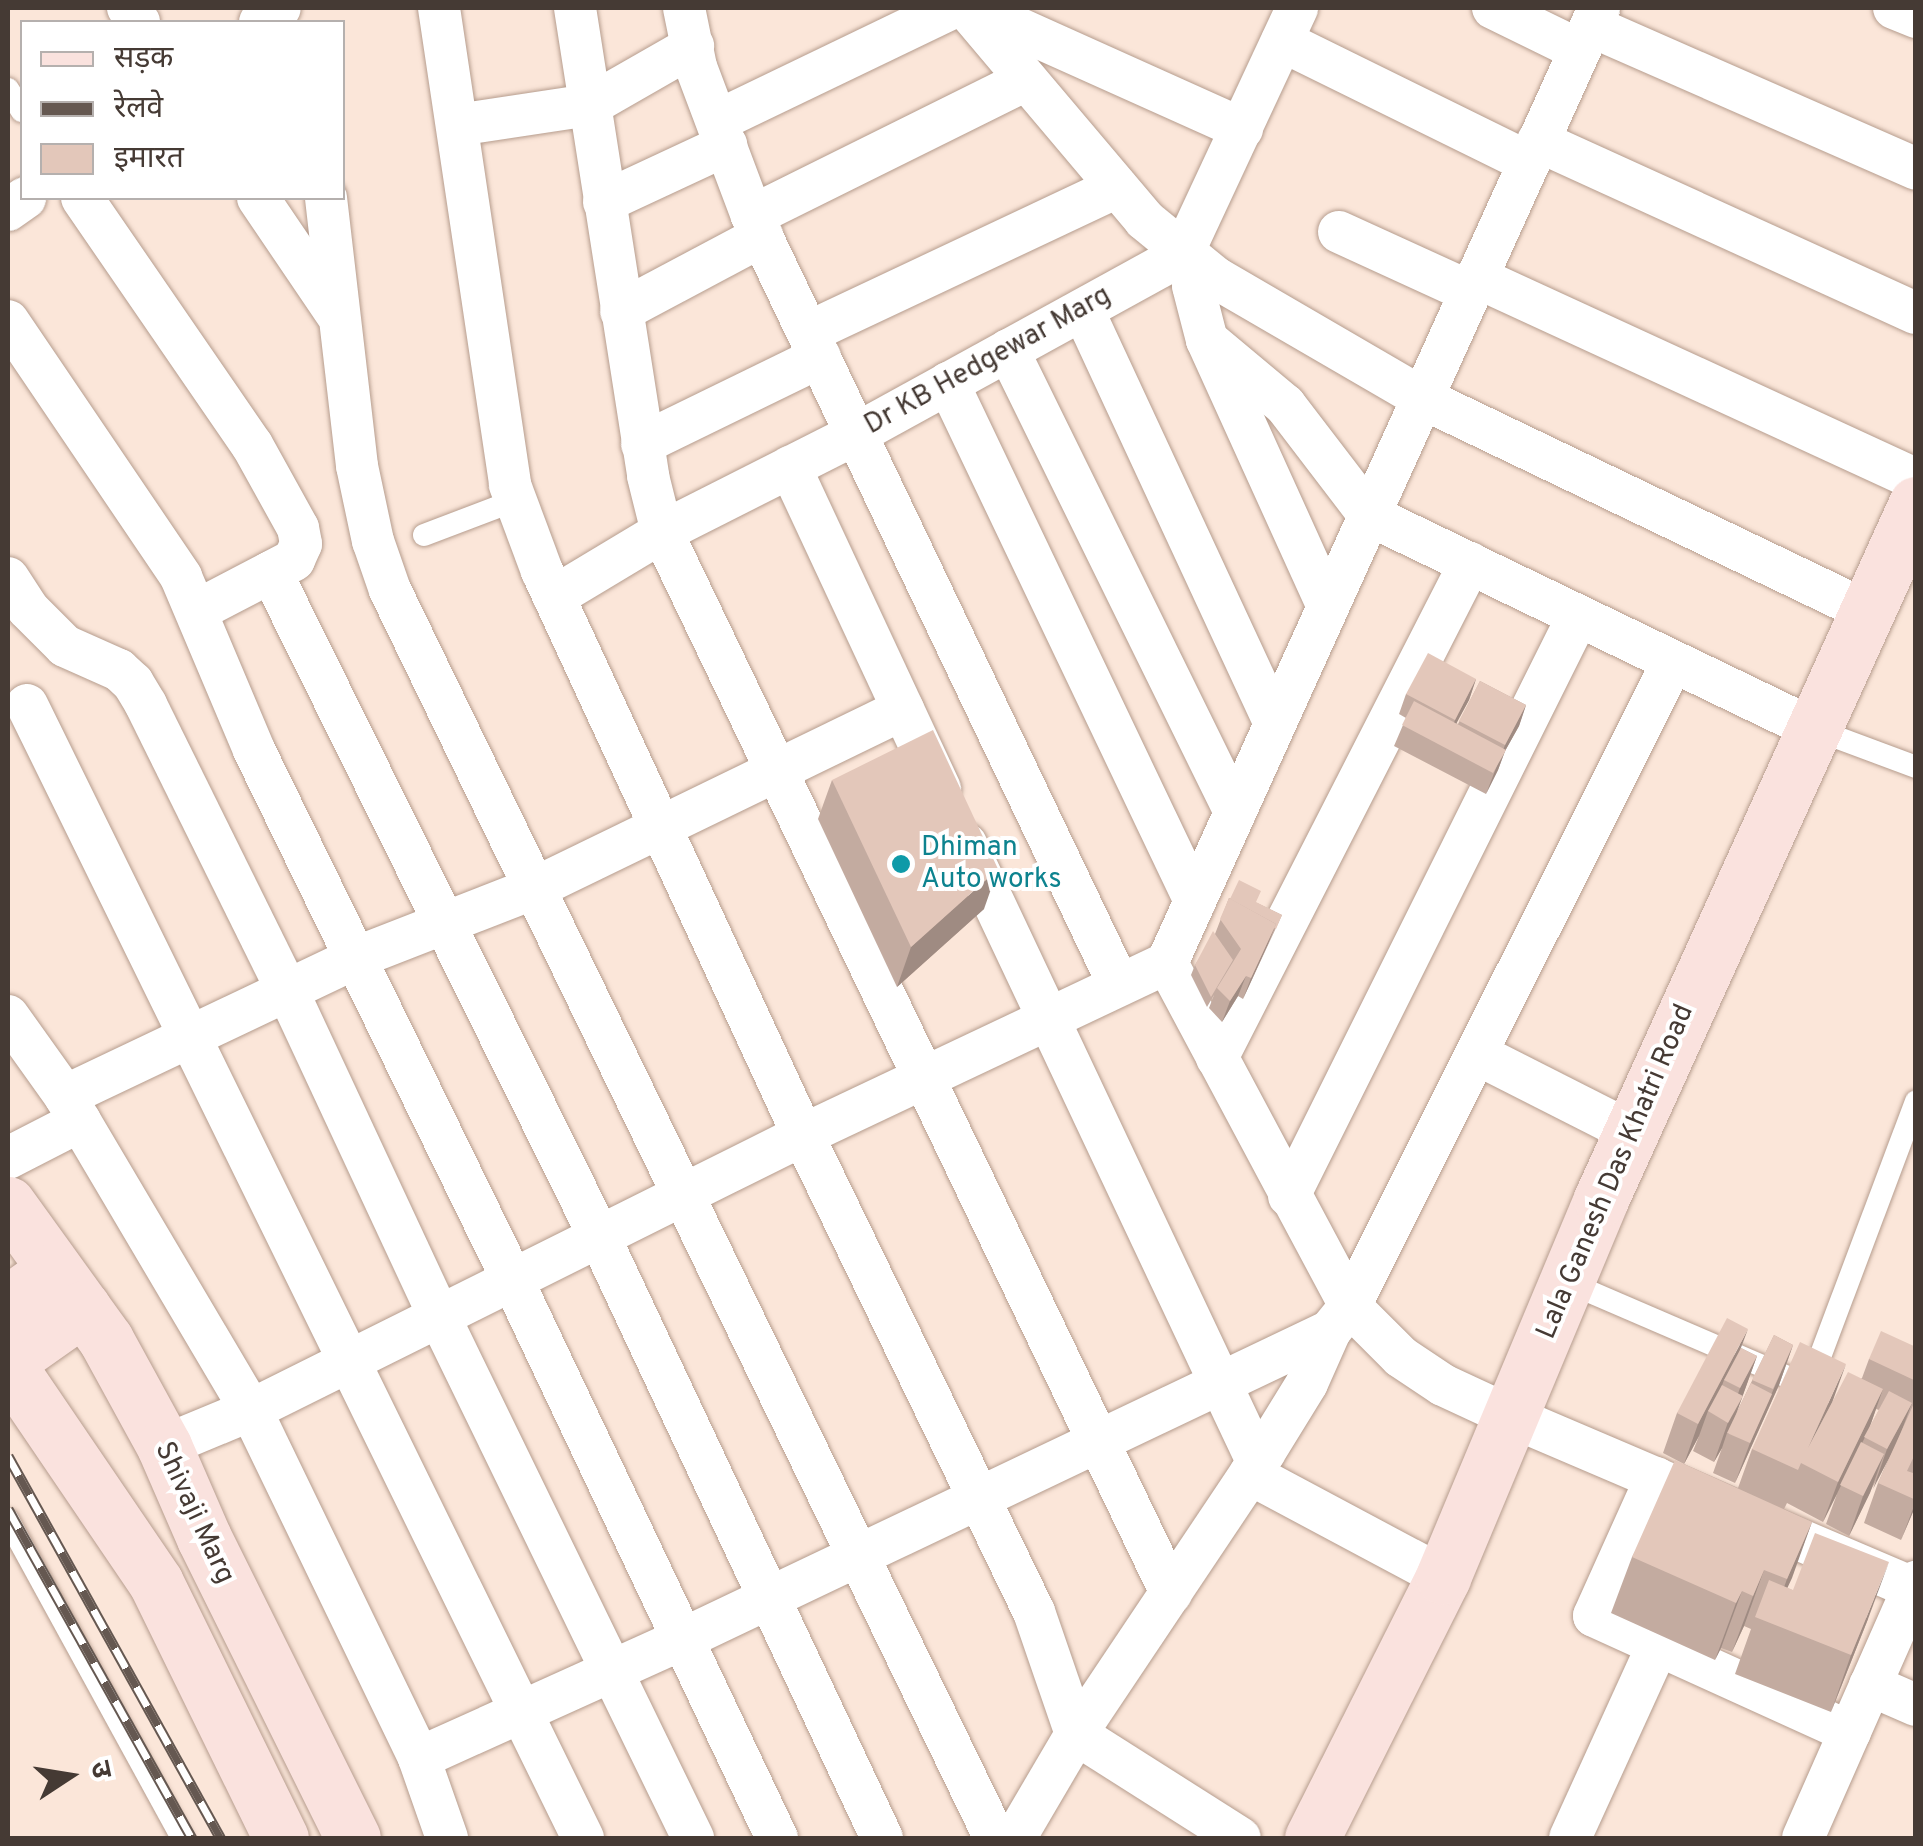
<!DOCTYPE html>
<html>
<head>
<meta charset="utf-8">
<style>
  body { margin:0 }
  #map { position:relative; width:1923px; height:1846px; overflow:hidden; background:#fbe6d9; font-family:Overpass,"Noto Sans Devanagari",sans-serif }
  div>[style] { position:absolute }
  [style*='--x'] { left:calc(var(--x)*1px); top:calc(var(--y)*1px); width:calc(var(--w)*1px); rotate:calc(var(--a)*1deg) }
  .roads { filter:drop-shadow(0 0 2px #b69d8e) drop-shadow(0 0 2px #b69d8e) }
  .lane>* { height:22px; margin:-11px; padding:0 11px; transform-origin:11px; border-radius:11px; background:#fff }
  .street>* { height:42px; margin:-21px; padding:0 21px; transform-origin:21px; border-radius:21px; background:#fff }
  .secondary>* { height:55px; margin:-27.5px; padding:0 27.5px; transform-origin:27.5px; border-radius:27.5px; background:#fae2de }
  .rail>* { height:11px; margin-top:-5.5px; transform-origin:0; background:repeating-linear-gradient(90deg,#fff 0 22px,#655851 0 44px); box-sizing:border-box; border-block:2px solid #655851 }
  .wall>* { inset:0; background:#c3aba0 }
  .shaded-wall>* { inset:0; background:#9f8b82 }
  .building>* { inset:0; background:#e3c7ba }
  .dots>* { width:28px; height:28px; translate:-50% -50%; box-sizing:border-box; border:5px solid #fff; border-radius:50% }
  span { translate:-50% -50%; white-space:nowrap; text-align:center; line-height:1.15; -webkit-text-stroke:8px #fff; paint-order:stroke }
  .street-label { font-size:28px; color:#453a34 }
  .culture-label { font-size:28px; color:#0d838f }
  .left { translate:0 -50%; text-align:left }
  .frame { position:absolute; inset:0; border:10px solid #453a34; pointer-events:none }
  .legend { position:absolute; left:20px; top:20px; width:325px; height:180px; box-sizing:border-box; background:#fff; border:2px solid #b5b0ae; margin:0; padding:12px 18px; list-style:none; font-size:30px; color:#453a34 }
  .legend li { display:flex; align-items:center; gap:20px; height:50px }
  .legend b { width:50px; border:2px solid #b5b0ae }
  .north { position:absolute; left:20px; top:1726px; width:100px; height:100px; -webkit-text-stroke:8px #fff; paint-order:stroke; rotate:78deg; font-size:28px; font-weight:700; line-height:40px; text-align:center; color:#453a34 }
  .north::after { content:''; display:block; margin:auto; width:35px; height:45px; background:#453a34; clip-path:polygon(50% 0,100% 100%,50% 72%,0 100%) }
</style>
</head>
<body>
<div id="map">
  <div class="roads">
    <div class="lane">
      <i style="--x:8;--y:89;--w:26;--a:58"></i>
      <i style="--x:424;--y:535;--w:98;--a:-20.8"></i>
      <i style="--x:1814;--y:729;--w:109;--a:20.4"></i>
      <i style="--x:1567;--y:1282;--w:263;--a:23.3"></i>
      <i style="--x:1809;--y:1386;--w:304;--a:-69.4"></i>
      <i style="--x:8;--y:1520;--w:362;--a:61.3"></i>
    </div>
    <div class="street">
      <i style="--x:128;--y:8;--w:18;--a:52"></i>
      <i style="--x:439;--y:8;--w:482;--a:81.5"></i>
      <i style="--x:510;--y:485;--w:92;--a:69.6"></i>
      <i style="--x:542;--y:571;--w:621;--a:65.17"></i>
      <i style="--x:803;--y:1135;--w:530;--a:64.16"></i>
      <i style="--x:1034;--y:1612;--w:129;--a:71"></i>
      <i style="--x:1076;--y:1734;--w:194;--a:32.4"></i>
      <i style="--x:575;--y:8;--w:474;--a:81.1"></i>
      <i style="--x:648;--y:476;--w:58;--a:76"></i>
      <i style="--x:662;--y:532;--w:1177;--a:64.37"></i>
      <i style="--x:684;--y:8;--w:60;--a:78.5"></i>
      <i style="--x:696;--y:67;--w:159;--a:69.4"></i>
      <i style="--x:752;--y:216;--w:852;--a:64.49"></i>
      <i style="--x:966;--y:8;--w:277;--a:49.8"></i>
      <i style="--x:1145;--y:220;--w:92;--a:39.2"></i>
      <i style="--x:1216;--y:278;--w:238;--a:30.2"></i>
      <i style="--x:1422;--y:398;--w:493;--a:25.6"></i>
      <i style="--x:973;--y:8;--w:295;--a:24.2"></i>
      <i style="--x:1493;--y:8;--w:96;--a:26"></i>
      <i style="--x:1894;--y:8;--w:24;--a:22"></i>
      <i style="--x:260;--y:22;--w:24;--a:-35"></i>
      <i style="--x:1591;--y:26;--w:355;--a:23.7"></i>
      <i style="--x:1282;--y:41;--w:274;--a:26.2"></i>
      <i style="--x:717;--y:121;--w:261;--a:-25.7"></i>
      <i style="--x:457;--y:125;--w:134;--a:-8.6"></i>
      <i style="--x:590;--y:105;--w:119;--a:-29.8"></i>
      <i style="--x:1538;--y:141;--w:415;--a:24.5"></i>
      <i style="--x:82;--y:198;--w:300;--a:55.5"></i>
      <i style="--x:252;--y:445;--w:95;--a:61"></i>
      <i style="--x:298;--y:528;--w:16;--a:79"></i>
      <i style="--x:301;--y:544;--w:17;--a:114"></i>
      <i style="--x:294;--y:560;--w:110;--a:152.5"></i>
      <i style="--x:258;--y:198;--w:139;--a:55.9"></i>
      <i style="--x:326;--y:198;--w:270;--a:83.4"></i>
      <i style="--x:357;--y:466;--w:77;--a:78"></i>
      <i style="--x:373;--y:541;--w:52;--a:70.9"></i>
      <i style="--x:390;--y:590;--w:1387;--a:64.14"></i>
      <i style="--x:604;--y:202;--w:135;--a:-25"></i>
      <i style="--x:8;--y:210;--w:21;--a:-35"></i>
      <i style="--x:752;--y:216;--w:306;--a:-26.4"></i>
      <i style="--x:1339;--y:232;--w:144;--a:24.6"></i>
      <i style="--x:1194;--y:263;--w:23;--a:92"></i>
      <i style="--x:1193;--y:286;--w:56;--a:75.5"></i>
      <i style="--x:1207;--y:340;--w:293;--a:65.6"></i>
      <i style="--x:1476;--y:277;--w:484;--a:24.7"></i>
      <i style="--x:1083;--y:310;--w:456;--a:65.1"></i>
      <i style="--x:621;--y:311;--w:160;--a:-28"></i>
      <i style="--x:8;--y:321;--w:309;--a:55.9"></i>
      <i style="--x:181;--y:577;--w:188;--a:67.1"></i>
      <i style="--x:254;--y:750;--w:589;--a:64"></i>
      <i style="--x:512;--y:1279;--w:619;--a:64.64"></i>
      <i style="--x:809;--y:332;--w:340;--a:-25.2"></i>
      <i style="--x:1207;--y:340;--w:102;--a:39.8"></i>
      <i style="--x:1285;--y:405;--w:138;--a:52.6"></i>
      <i style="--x:1369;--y:515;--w:494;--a:25.7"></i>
      <i style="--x:1008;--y:350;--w:515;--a:63.83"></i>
      <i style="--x:948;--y:383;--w:574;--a:64.51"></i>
      <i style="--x:642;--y:444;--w:198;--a:-26"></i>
      <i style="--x:790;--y:467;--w:355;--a:65"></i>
      <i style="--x:271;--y:572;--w:741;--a:63.71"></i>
      <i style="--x:599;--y:1236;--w:665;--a:64.82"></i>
      <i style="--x:8;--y:578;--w:37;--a:57"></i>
      <i style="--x:28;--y:609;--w:52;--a:45"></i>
      <i style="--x:65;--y:646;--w:59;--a:24"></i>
      <i style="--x:119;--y:670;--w:19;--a:43"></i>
      <i style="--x:133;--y:683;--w:26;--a:59"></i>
      <i style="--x:146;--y:705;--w:318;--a:63.7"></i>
      <i style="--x:287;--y:990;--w:360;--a:65"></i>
      <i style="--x:439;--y:1316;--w:581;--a:64.05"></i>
      <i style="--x:554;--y:597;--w:126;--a:-31"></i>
      <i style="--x:662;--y:532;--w:220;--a:-26.8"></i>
      <i style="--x:858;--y:433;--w:370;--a:-28.8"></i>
      <i style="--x:1182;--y:255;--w:272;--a:-65"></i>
      <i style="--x:27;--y:705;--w:1262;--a:63.86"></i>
      <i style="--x:966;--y:844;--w:684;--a:64.75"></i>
      <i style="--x:1167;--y:963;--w:389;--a:61.9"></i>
      <i style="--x:1350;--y:1306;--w:72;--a:45"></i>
      <i style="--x:1401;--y:1357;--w:50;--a:33.7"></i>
      <i style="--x:1443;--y:1385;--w:76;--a:24.9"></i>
      <i style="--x:1512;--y:1417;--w:436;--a:23.1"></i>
      <i style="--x:8;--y:1016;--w:98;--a:54.5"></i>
      <i style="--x:65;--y:1096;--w:365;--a:59.4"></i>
      <i style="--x:251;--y:1410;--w:386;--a:64.2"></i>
      <i style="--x:419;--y:1758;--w:85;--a:70.7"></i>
      <i style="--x:1477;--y:1054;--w:173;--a:26.9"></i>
      <i style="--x:1217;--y:1058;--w:556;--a:-62.93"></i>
      <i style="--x:65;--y:1096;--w:321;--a:-25.4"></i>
      <i style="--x:355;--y:958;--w:193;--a:-21.3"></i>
      <i style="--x:535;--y:888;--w:409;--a:-25.9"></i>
      <i style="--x:8;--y:1158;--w:81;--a:-27.2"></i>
      <i style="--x:1289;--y:1196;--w:648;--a:-63.51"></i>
      <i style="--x:164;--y:1446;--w:94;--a:-22.5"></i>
      <i style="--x:251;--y:1410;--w:617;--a:-26.48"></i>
      <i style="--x:803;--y:1135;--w:403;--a:-25.3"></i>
      <i style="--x:1167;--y:963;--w:1048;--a:-65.66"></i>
      <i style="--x:1250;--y:1474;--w:219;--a:28.1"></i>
      <i style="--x:1656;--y:1478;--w:151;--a:114.2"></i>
      <i style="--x:1594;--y:1616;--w:281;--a:24.4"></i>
      <i style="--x:1870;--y:1685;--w:50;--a:23.5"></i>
      <i style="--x:419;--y:1758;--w:290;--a:-24.3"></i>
      <i style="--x:683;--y:1639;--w:717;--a:-25.46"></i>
      <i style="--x:1330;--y:1331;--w:32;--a:-51"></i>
      <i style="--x:1350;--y:1306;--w:721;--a:-63.4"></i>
      <i style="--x:1015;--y:1838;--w:121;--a:-59.6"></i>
      <i style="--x:1076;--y:1734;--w:338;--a:-56.2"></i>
      <i style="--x:1264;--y:1453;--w:82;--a:-58.4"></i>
      <i style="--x:1307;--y:1383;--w:57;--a:-66.1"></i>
      <i style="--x:1570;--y:1838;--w:210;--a:-65.5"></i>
      <i style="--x:1803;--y:1838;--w:280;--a:-66.2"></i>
    </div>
    <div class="secondary">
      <i style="--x:8;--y:1204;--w:168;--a:54.2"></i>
      <i style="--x:106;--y:1340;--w:121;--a:61.3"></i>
      <i style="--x:164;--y:1446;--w:100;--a:66.5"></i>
      <i style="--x:204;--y:1538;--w:335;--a:63.6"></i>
      <i style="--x:8;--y:1303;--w:57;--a:-35.7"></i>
      <i style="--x:8;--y:1361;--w:92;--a:-35.2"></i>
      <i style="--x:8;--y:1365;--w:263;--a:55.8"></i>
      <i style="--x:156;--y:1583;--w:284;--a:63.9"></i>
      <i style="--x:1312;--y:1838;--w:292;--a:-63.3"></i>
      <i style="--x:1443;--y:1577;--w:410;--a:-67.3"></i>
      <i style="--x:1601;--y:1199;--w:763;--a:-65.62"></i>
    </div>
  </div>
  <div class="rail">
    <i style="--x:8;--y:1456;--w:437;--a:60.9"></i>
    <i style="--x:8;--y:1509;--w:377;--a:60.8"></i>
  </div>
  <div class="wall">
    <i style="clip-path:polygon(1476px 679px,1469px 700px,1456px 723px,1458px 724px,1480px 681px,1526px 705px,1519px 726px,1505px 751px,1498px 770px,1486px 794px,1394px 746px,1406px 718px,1399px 714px,1406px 694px)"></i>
    <i style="clip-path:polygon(832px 780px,984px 909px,897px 987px,818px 819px)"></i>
    <i style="clip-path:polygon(1229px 898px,1257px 903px,1282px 915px,1243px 999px,1238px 996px,1222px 1022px,1209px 1008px,1214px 995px,1207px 1007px,1191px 975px,1195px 965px,1215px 934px)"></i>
    <i style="clip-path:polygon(evenodd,1774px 1335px,1793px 1345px,1779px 1385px,1735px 1483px,1713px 1473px,1722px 1448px,1714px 1462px,1693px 1451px,1699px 1436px,1684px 1464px,1738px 1488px,1752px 1449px,1833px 1401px,1862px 1378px,1869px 1359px,1916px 1347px,1916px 1509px,1914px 1509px,1901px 1540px,1864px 1523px,1878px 1483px,1889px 1458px,1872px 1488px,1849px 1536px,1826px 1524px,1837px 1494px,1823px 1522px,1787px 1503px,1784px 1509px,1812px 1522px,1787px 1588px,1868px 1619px,1831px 1712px,1735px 1674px,1751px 1629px,1744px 1626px,1732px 1652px,1721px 1648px,1715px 1660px,1611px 1613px,1632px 1557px,1684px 1464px,1663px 1453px,1677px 1413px,1741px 1348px,1757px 1356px,1736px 1414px,1774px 1335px,1876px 1409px,1879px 1410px,1869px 1429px,1876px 1409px)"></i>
  </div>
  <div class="shaded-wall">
    <i style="clip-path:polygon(1476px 679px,1469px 700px,1447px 741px,1455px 720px)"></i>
    <i style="clip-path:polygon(1526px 705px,1519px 726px,1505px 751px,1498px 770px,1486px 794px,1505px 745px)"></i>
    <i style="clip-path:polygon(998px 869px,984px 909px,897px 987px,911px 947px)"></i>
    <i style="clip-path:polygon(1276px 924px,1268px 944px,1243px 999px,1251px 978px)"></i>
    <i style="clip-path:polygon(1246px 976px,1238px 996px,1222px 1022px,1230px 1001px)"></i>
    <i style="clip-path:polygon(1748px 1329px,1733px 1369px,1724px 1380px,1716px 1402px,1708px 1411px,1699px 1436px,1684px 1464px,1698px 1424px)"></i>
    <i style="clip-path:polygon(1793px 1345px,1779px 1385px,1735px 1483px,1750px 1443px)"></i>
    <i style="clip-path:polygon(1757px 1356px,1729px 1434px,1727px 1433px,1722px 1448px,1714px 1462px,1740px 1388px)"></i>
    <i style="clip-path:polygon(1846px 1364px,1832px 1403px,1808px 1448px)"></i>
    <i style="clip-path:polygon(1883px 1389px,1869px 1429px,1823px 1522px,1838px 1482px)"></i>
    <i style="clip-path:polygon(1912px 1403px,1897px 1443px,1873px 1489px,1887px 1449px)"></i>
    <i style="clip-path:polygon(1884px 1454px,1870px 1493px,1849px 1536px,1863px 1496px)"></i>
    <i style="clip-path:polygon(1916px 1501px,1916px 1505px,1901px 1540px)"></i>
    <i style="clip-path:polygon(1812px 1522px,1792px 1578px,1771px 1623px,1787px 1579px)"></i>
    <i style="clip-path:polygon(1889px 1562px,1868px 1619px,1831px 1712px,1851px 1655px)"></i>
    <i style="clip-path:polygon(1764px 1570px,1744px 1626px,1732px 1652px,1753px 1596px)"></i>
    <i style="clip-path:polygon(1742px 1591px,1721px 1648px,1715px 1660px,1736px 1603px)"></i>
  </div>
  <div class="building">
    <i style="clip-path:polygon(1428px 653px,1476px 679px,1455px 720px,1406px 694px)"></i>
    <i style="clip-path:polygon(1480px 681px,1526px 705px,1505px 745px,1459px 721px)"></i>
    <i style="clip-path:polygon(1414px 701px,1506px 750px,1493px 773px,1402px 725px)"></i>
    <i style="clip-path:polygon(933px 730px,998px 869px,911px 947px,832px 780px)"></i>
    <i style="clip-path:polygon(1239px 880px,1261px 891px,1256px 902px,1282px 915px,1276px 929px,1274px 928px,1276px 924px,1230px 899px)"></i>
    <i style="clip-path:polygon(1229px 898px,1276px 924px,1251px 978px,1246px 976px,1230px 1001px,1217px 988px,1241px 949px,1220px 919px)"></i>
    <i style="clip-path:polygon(1213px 931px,1233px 960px,1211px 997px,1195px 965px)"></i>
    <i style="clip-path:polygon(1727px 1318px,1748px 1329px,1698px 1424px,1677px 1413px)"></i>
    <i style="clip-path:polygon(1881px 1331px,1916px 1347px,1916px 1381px,1869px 1359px)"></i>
    <i style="clip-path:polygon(1774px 1335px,1793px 1345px,1773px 1389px,1752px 1380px)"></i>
    <i style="clip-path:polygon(1800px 1342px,1846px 1364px,1808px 1448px,1848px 1372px,1883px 1389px,1838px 1482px,1801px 1463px,1798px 1470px,1752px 1449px)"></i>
    <i style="clip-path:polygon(1741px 1348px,1757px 1356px,1740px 1388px,1724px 1380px)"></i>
    <i style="clip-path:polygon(1751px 1383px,1772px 1394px,1750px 1443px,1727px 1433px)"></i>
    <i style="clip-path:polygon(1722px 1385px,1743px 1396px,1728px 1423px,1708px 1411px)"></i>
    <i style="clip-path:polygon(1889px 1391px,1912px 1403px,1887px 1449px,1864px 1437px)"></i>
    <i style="clip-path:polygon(1915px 1401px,1916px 1452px,1907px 1471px,1916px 1474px,1916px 1500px,1878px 1483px)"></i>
    <i style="clip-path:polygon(1861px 1442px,1884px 1454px,1863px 1496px,1840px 1485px)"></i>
    <i style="clip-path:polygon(1675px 1460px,1812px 1522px,1787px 1579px,1764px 1570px,1753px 1596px,1742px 1591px,1736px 1603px,1632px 1557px)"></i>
    <i style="clip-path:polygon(1815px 1533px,1889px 1562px,1851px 1655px,1755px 1617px,1769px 1580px,1793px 1590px)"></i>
  </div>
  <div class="dots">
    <i style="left:901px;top:864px;background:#0f9aa8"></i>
  </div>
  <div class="street-label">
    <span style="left:988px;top:361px;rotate:-29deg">Dr KB Hedgewar Marg</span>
    <span style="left:1616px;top:1172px;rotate:-67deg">Lala Ganesh Das Khatri Road</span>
    <span style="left:194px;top:1513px;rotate:65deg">Shivaji Marg</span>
  </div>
  <div class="culture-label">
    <span class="left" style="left:921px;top:864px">Dhiman<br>Auto works</span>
  </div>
  <div class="frame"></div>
  <ul class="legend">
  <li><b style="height:12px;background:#fae2de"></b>सड़क</li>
  <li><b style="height:12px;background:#655851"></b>रेलवे</li>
  <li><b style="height:28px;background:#e3c7ba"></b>इमारत</li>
  </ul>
  <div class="north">उ</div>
</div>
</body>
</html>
